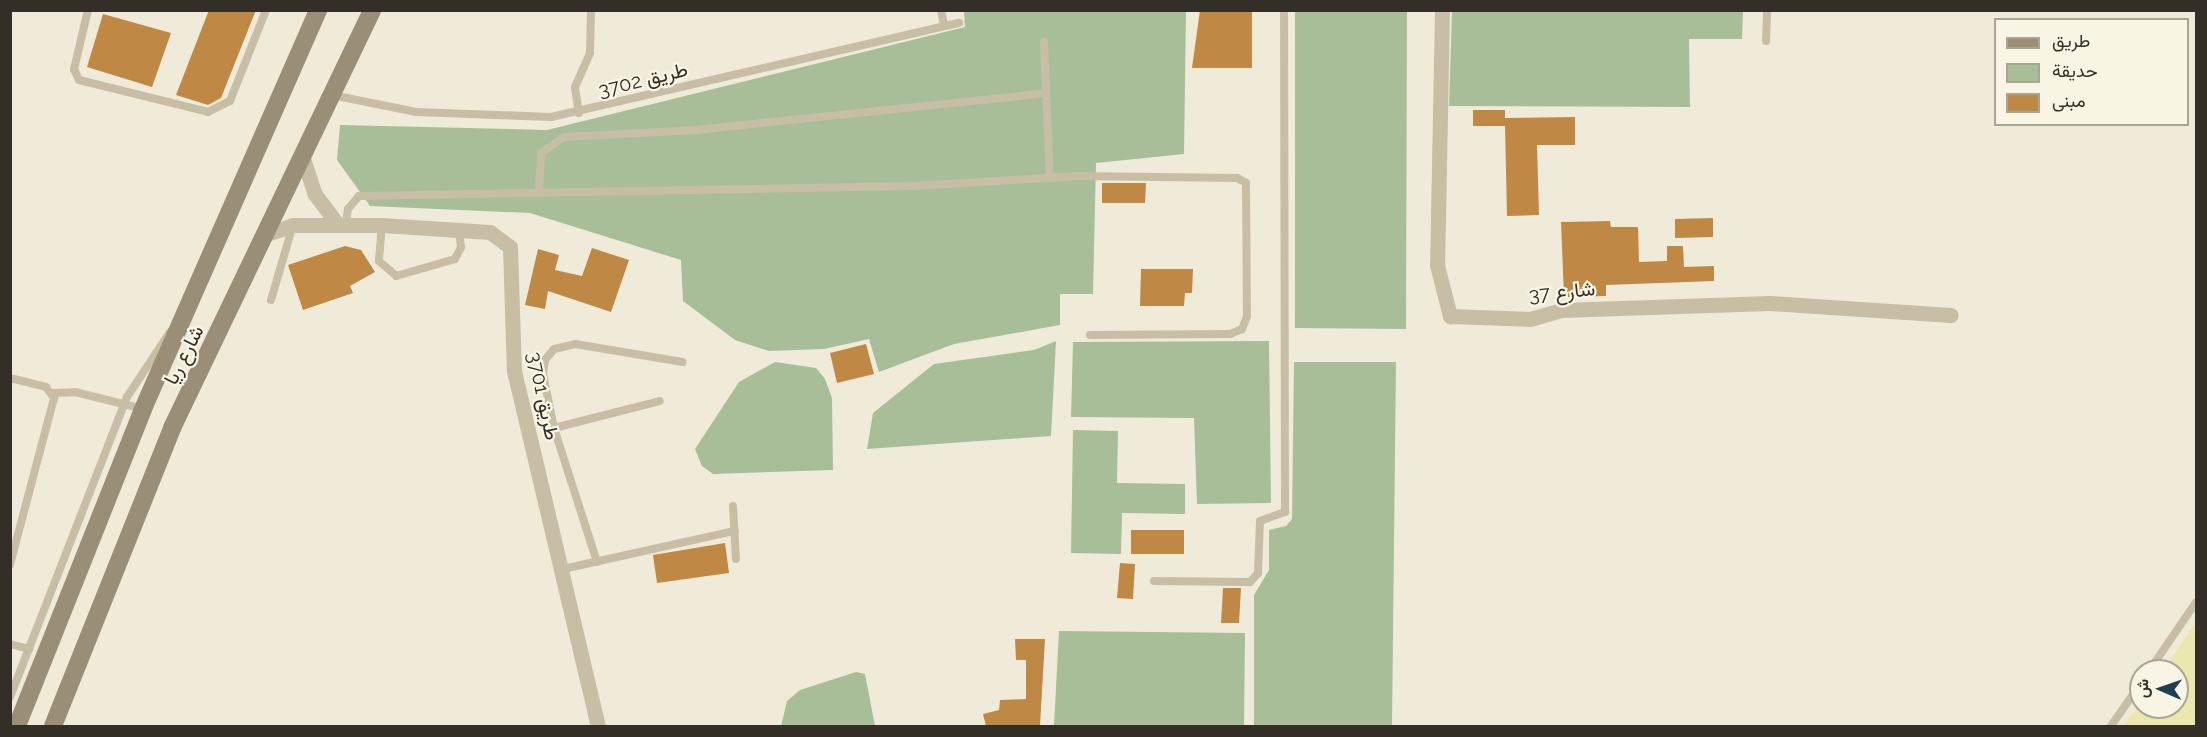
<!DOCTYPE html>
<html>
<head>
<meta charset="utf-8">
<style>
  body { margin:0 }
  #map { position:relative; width:2207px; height:737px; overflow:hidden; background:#f0ebd8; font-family:Raleway,Vazirmatn,sans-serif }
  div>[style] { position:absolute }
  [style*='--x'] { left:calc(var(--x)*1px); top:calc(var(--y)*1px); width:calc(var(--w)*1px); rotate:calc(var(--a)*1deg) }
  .green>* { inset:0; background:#a7be99 }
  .sand>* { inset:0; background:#eae8af }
  .building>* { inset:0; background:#c08845 }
  .lane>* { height:8px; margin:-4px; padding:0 4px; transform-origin:4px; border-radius:4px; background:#c7bea5 }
  .street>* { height:15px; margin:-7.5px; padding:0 7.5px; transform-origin:7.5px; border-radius:7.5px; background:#c7bea5 }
  .secondary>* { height:18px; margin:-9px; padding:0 9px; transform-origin:9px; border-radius:9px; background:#9a8e77 }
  span { translate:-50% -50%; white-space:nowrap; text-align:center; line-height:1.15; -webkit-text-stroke:4.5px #f8f5e4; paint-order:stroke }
  .street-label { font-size:20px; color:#332e26 }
  .frame { position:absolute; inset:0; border:12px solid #332e26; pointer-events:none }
  .legend { position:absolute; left:1994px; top:18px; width:195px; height:108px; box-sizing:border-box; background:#f8f5e4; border:2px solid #a9a598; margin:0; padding:8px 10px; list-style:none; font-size:18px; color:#332e26 }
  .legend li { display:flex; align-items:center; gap:12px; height:30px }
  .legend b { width:30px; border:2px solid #a9a598 }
  .north { position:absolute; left:2129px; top:659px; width:60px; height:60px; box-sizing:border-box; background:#f8f5e4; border:2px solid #a9a598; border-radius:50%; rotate:272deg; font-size:16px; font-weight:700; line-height:24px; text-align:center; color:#332e26 }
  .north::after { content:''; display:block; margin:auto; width:21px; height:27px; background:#1e3f52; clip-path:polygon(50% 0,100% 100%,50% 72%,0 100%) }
</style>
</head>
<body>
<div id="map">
  <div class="green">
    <i style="clip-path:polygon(964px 11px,1186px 11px,1184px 154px,1096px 163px,1093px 294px,1060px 294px,1060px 325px,954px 344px,879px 372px,869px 339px,824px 349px,769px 351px,735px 340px,683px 301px,681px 260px,530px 213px,370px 206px,337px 160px,340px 125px,547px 130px,965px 27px)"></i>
    <i style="clip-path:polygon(1295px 11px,1407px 11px,1406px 329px,1295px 328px)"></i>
    <i style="clip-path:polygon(1452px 11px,1743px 11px,1742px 39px,1689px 39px,1690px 107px,1449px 106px)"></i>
    <i style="clip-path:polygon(1056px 341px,1051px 436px,867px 449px,873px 413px,934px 364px,1034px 350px)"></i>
    <i style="clip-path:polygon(1269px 341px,1271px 503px,1197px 504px,1194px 418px,1071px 417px,1073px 342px)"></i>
    <i style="clip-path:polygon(775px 362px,816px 368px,825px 379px,832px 398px,833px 470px,713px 474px,702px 466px,695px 449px,739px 382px)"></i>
    <i style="clip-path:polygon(1294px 362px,1396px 362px,1392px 726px,1254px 726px,1254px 595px,1269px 570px,1269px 530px,1286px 526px,1292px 519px)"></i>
    <i style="clip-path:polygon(1073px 430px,1118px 431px,1117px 483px,1185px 484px,1185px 514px,1122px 513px,1121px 554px,1071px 553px)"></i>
    <i style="clip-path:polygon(1059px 631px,1245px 633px,1244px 726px,1054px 726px)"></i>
    <i style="clip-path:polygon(856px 672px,865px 674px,875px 726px,781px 726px,787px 701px,800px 690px)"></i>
  </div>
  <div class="sand">
    <i style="clip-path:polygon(2196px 622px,2196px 726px,2124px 726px,2141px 702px,2141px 707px,2177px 707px,2177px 671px,2163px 671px)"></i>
  </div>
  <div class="building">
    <i style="clip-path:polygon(209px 10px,256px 10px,221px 98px,208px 105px,176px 95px)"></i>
    <i style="clip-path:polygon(1200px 10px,1252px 10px,1252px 68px,1192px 68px)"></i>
    <i style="clip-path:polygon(103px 14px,171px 33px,152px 87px,87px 67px)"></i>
    <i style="clip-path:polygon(1473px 110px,1505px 110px,1505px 118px,1575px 117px,1575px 145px,1537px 145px,1539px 215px,1507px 216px,1505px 126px,1473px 126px)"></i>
    <i style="clip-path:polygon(1102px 183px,1146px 183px,1145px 203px,1102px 203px)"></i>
    <i style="clip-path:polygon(1713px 218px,1713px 237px,1675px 238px,1675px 219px)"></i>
    <i style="clip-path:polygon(1610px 221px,1611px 227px,1638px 227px,1639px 262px,1667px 261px,1667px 246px,1683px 246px,1684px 267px,1714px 266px,1714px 281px,1606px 285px,1606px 296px,1564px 297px,1561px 222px)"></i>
    <i style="clip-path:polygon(345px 246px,361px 250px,375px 272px,350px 286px,353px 293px,303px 310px,288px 265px)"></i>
    <i style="clip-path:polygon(592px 248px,629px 260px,611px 312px,548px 291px,545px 309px,525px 305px,538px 249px,559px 255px,555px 270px,582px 276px)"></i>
    <i style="clip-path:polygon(1141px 269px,1193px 269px,1192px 293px,1185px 293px,1184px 306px,1140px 306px)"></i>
    <i style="clip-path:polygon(866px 344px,874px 374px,837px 383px,830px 353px)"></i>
    <i style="clip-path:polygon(1131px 530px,1184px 530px,1184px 554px,1131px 554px)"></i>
    <i style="clip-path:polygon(725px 543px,729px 573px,657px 583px,653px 555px)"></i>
    <i style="clip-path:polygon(1120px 563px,1135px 564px,1133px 599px,1117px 598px)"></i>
    <i style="clip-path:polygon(1223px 588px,1241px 588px,1239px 623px,1221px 623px)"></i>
    <i style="clip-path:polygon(1015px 639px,1045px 639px,1040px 726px,986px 726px,983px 714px,999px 710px,1000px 700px,1026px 699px,1026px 660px,1016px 660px)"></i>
  </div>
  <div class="lane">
    <i style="--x:88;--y:10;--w:61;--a:103.3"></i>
    <i style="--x:74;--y:69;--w:12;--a:66"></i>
    <i style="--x:79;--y:80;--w:133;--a:13.9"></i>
    <i style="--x:208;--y:112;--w:25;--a:-27"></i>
    <i style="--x:230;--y:101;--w:98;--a:-68.4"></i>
    <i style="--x:941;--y:10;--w:15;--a:79"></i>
    <i style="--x:1766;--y:41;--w:31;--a:-88"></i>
    <i style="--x:1044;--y:42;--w:135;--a:87.5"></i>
    <i style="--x:332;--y:95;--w:86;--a:11.4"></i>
    <i style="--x:416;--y:112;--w:135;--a:2.1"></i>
    <i style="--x:551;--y:117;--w:419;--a:-13"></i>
    <i style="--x:579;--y:113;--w:26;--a:-99"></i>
    <i style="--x:575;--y:87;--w:37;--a:-66"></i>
    <i style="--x:590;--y:53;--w:43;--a:-88.7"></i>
    <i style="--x:539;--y:193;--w:40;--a:-87.1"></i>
    <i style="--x:541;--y:153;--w:28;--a:-35"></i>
    <i style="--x:564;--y:137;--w:132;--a:-3"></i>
    <i style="--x:696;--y:130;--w:352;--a:-6"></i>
    <i style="--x:346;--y:223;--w:14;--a:-82"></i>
    <i style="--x:348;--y:209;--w:17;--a:-50"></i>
    <i style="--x:359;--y:196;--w:552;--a:-1.04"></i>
    <i style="--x:911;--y:186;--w:166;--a:-3.4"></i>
    <i style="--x:1077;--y:176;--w:160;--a:0.7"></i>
    <i style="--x:1237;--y:178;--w:10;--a:29"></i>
    <i style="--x:1246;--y:183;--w:133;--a:89.6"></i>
    <i style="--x:1247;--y:316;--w:14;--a:111"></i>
    <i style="--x:1242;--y:329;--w:13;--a:157"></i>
    <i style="--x:1230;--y:334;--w:140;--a:179.6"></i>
    <i style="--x:382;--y:225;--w:36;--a:95"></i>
    <i style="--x:379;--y:261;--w:23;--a:41"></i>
    <i style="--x:396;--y:276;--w:61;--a:-16.1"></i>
    <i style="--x:455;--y:259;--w:13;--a:-63"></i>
    <i style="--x:461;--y:247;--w:16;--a:-97"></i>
    <i style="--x:271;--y:300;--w:78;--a:-73.7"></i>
    <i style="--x:10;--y:378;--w:37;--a:14"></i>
    <i style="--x:46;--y:387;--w:14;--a:54"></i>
    <i style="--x:54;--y:398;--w:173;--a:104.8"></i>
    <i style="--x:52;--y:393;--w:23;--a:-2"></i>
    <i style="--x:75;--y:392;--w:70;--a:14"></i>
    <i style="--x:554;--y:428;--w:109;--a:-14.3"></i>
    <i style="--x:733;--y:506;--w:53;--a:86.8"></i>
    <i style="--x:597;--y:562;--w:141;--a:-107.8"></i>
    <i style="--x:554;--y:428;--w:55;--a:-101.5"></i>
    <i style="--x:543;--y:374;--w:14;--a:-82"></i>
    <i style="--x:545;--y:360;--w:14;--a:-51"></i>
    <i style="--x:554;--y:349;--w:22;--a:-13"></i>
    <i style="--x:575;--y:344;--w:109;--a:9.5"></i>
    <i style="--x:563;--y:569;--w:176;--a:-12.5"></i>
    <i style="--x:1154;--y:581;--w:96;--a:0.6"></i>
    <i style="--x:1250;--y:582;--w:12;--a:-48"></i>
    <i style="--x:1258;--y:573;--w:52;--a:-87.8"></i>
    <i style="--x:1260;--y:521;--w:27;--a:-20"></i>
    <i style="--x:1285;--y:512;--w:502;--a:-90.11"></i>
    <i style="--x:10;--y:644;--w:20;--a:15"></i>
    <i style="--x:2149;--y:671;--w:83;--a:-55.7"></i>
    <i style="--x:10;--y:697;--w:322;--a:-68.7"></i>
    <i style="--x:127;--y:397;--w:78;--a:-56.5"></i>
    <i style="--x:2111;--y:726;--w:52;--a:-55.1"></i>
  </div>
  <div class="street">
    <i style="--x:1442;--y:10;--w:255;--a:91.1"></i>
    <i style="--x:1437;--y:265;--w:53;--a:75.7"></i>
    <i style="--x:1450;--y:316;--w:80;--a:2.1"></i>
    <i style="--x:1530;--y:319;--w:33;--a:-16"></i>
    <i style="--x:1562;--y:310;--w:208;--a:-1.9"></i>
    <i style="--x:1770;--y:303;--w:181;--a:3.8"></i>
    <i style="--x:302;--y:155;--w:40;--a:72"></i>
    <i style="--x:314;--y:193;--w:38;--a:53"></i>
    <i style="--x:263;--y:235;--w:32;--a:-18"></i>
    <i style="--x:293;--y:225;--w:89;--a:0"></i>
    <i style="--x:382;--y:225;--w:108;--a:3.7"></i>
    <i style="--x:490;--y:232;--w:25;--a:37"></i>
    <i style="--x:510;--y:247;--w:124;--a:88.2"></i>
    <i style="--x:514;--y:371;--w:365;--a:76.7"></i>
  </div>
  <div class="secondary">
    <i style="--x:17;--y:726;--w:341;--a:-68.3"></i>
    <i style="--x:143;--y:409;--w:436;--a:-66.3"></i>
    <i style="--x:53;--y:726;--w:321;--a:-68.2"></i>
    <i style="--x:172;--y:428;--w:463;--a:-64.4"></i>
  </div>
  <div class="street-label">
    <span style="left:643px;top:80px;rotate:-14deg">طريق 3702</span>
    <span style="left:1562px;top:292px;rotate:-6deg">شارع 37</span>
    <span style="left:184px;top:355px;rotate:-63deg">شارع ريا</span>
    <span style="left:543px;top:396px;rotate:78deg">طريق 3701</span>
  </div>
  <div class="frame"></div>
  <ul class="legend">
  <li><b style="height:8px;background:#9a8e77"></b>طريق</li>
  <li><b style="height:16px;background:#a7be99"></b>حديقة</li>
  <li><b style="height:16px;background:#c08845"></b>مبنى</li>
  </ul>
  <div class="north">ش</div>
</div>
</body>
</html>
